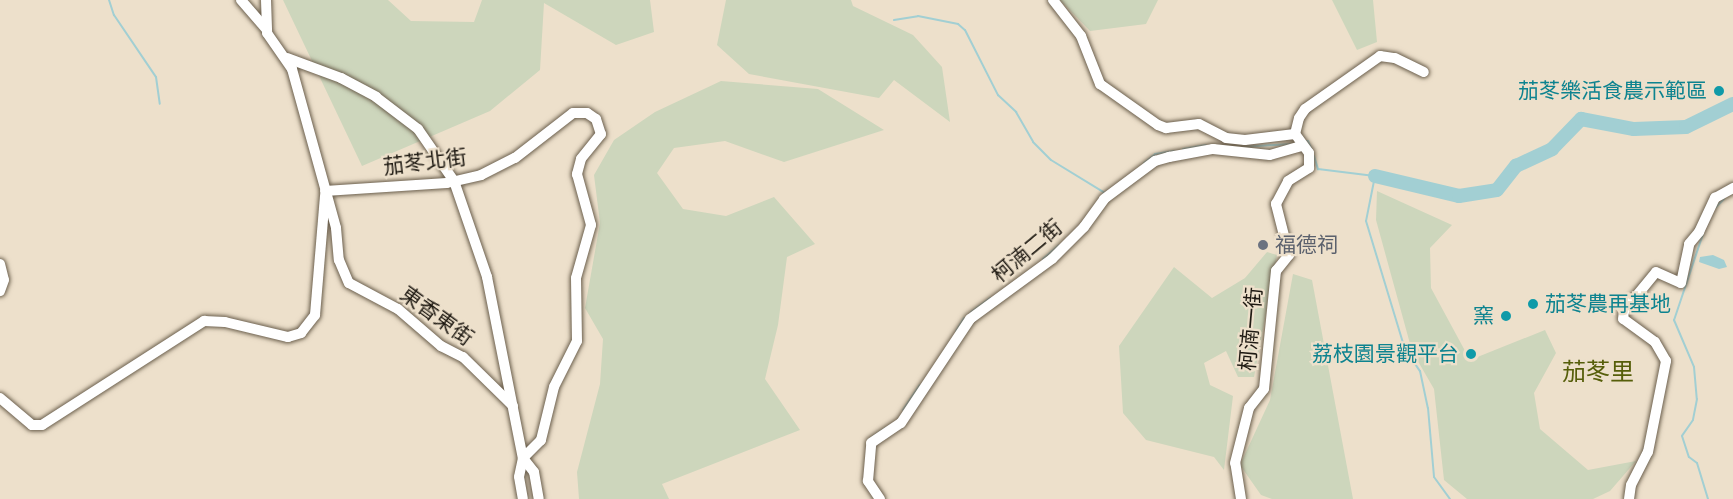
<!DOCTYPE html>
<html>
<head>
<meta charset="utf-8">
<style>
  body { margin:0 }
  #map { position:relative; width:1733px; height:499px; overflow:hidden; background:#ede0cb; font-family:"PT Sans","Noto Sans TC",sans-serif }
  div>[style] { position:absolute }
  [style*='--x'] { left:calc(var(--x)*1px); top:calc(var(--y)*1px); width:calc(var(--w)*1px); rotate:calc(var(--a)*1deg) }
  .green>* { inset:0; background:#cdd6bc }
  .water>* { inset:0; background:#a2cfd3 }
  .stream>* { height:2px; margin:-1px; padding:0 1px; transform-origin:1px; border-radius:1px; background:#a2cfd3 }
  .river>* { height:14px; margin:-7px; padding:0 7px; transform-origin:7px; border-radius:7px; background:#a2cfd3 }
  .roads { filter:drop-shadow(0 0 2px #6b5f4d) drop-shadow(0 0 2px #6b5f4d) }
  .minor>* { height:10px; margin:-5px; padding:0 5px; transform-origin:5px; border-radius:5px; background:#fff }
  .dots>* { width:16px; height:16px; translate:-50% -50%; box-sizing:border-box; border:3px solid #ede0cb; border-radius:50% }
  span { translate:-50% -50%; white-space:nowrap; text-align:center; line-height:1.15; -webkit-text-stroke:4.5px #ede0cb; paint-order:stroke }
  .culture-label { font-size:21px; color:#0d838f }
  .right { translate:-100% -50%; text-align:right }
  .left { translate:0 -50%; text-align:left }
  .street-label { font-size:21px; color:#1f1a13 }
  .worship-label { font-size:21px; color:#5b616d }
  .quarter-label { font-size:24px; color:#565e0a }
</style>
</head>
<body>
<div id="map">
  <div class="green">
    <i style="clip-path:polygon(283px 0,388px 0,411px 21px,474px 22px,482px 0,650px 0,654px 32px,616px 45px,544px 3px,540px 70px,490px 111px,362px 166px)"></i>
    <i style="clip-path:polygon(726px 0,851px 0,853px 6px,913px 35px,942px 67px,950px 122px,894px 80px,879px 98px,749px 74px,717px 45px)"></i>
    <i style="clip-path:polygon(1060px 0,1158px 0,1146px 24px,1090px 31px)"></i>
    <i style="clip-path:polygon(1332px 0,1373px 0,1377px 42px,1357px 50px)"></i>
    <i style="clip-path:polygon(721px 81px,818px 89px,884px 130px,784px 162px,725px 141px,674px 148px,657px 173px,683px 209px,726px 216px,774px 197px,815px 244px,787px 257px,778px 325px,765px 379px,800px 430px,662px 484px,669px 499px,579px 499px,577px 472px,600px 384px,603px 339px,585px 308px,600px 223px,594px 175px,614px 140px,655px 112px)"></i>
    <i style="clip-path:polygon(1377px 191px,1452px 225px,1430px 248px,1431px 288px,1470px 360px,1545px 330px,1556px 353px,1534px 393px,1540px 429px,1588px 470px,1636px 461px,1610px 491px,1593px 499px,1467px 499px,1444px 480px,1434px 389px,1412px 351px,1376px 220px)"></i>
    <i style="clip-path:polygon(1267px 252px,1277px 255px,1254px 377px,1238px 377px,1226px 351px,1204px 363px,1210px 385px,1233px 396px,1224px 470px,1214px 457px,1146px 440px,1123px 413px,1119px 346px,1174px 267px,1212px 298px,1245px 278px)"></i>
    <i style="clip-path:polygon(1293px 274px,1312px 280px,1353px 499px,1272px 499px,1261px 495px,1240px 465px,1270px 400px)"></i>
  </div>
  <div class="water">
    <i style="clip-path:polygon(1713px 255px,1724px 260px,1727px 267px,1719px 269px,1699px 262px,1700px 257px)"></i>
  </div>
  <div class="stream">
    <i style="--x:109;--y:0;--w:16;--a:72"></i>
    <i style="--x:114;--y:15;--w:75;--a:55.9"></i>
    <i style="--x:156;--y:77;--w:27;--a:82"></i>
    <i style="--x:894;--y:20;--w:24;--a:-9"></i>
    <i style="--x:918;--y:16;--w:41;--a:11.3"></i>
    <i style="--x:958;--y:24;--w:9;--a:41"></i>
    <i style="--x:965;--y:30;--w:73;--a:63.1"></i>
    <i style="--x:998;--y:95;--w:25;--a:43"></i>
    <i style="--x:1016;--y:112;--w:34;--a:60"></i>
    <i style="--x:1033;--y:142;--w:25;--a:45"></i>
    <i style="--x:1051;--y:160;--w:63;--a:31.4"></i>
    <i style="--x:1304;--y:141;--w:4;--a:0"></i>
    <i style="--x:1308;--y:141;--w:8;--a:67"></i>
    <i style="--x:1242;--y:147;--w:48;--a:-3.6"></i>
    <i style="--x:1183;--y:149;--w:23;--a:-10"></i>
    <i style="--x:1314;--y:156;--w:14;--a:73"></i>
    <i style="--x:1318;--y:169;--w:57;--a:7"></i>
    <i style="--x:1375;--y:176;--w:46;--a:101.3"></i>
    <i style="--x:1366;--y:221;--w:134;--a:73.1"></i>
    <i style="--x:1405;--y:349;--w:27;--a:56"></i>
    <i style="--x:1420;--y:371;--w:38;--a:78"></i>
    <i style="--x:1428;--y:408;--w:69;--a:85"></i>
    <i style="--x:1434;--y:477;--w:27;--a:54"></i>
    <i style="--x:1144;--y:163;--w:14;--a:-39"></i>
    <i style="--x:1155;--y:154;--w:19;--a:-9"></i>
    <i style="--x:1715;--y:208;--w:13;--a:-45"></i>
    <i style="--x:1703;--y:234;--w:91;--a:108.6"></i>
    <i style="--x:1674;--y:320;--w:51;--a:66.9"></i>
    <i style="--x:1694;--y:367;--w:32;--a:85"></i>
    <i style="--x:1697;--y:399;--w:21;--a:101"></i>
    <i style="--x:1693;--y:420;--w:19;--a:125"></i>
    <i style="--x:1682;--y:436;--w:22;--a:72"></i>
    <i style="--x:1689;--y:457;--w:10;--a:37"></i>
    <i style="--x:1697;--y:463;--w:38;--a:73"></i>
    <i style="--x:1043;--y:259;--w:21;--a:-41"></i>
    <i style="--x:971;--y:312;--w:24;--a:-36"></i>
    <i style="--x:956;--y:331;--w:15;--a:-58"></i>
    <i style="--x:903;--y:410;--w:30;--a:-56"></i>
    <i style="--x:868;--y:440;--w:21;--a:-35"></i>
  </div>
  <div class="river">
    <i style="--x:1375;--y:176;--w:86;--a:13.4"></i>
    <i style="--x:1459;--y:196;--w:38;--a:-9"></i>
    <i style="--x:1497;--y:190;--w:31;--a:-52"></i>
    <i style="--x:1516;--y:166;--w:40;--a:-25"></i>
    <i style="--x:1552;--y:149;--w:42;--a:-46"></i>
    <i style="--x:1581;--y:119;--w:54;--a:10.7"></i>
    <i style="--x:1634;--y:129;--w:52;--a:-2.2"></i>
    <i style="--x:1686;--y:127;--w:52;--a:-26.1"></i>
  </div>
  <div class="roads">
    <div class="minor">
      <i style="--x:241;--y:0;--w:38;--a:49"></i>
      <i style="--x:266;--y:0;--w:33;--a:88"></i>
      <i style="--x:267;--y:33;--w:44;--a:55.2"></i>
      <i style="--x:292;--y:69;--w:165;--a:74.5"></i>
      <i style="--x:336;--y:228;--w:32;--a:85"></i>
      <i style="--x:339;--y:260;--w:25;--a:67"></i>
      <i style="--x:349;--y:283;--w:55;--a:28"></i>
      <i style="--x:398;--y:309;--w:57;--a:40.7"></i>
      <i style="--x:441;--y:346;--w:25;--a:27"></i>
      <i style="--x:463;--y:357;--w:70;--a:44.4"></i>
      <i style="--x:1053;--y:0;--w:46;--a:52.1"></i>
      <i style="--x:1081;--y:36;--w:52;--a:68.4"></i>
      <i style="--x:1100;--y:84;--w:71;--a:35.3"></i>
      <i style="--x:1158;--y:125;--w:9;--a:21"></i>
      <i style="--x:1166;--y:128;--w:33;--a:-7"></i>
      <i style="--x:1199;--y:124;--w:30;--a:27"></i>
      <i style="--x:1226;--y:138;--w:19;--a:6"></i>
      <i style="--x:1245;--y:140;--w:50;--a:-6.8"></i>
      <i style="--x:287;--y:58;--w:58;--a:20.3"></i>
      <i style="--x:341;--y:78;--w:40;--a:28"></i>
      <i style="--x:376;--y:97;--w:53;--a:37.3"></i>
      <i style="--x:418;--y:129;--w:63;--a:55.3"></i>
      <i style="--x:454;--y:181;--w:102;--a:71"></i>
      <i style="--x:487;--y:277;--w:185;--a:78.8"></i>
      <i style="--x:523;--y:458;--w:19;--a:102"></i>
      <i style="--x:519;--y:477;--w:22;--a:80"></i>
      <i style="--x:325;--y:191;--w:122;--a:-3.8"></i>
      <i style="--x:447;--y:183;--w:35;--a:-13"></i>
      <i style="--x:481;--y:175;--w:38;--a:-27"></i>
      <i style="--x:515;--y:158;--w:73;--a:-37.8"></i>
      <i style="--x:573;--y:113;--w:14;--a:0"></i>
      <i style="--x:587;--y:113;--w:11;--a:34"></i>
      <i style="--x:596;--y:119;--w:16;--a:72"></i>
      <i style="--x:601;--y:134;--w:32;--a:129"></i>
      <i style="--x:581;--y:159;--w:16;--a:105"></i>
      <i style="--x:577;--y:174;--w:53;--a:74.6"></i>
      <i style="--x:591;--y:225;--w:55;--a:105.8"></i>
      <i style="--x:576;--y:278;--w:63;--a:89.1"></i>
      <i style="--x:577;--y:341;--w:51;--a:116.6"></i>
      <i style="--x:554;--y:387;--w:55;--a:103.8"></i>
      <i style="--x:541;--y:440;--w:25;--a:135"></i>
      <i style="--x:0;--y:264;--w:16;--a:76"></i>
      <i style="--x:4;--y:280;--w:12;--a:110"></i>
      <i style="--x:0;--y:398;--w:42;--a:40.2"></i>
      <i style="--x:32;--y:425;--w:10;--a:0"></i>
      <i style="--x:42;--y:425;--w:193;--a:-32.7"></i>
      <i style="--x:204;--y:321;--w:21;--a:3"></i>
      <i style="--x:225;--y:322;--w:65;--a:13.4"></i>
      <i style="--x:288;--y:337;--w:14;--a:-17"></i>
      <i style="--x:301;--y:333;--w:23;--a:-52"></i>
      <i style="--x:315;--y:315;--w:120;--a:-85.2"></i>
      <i style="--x:523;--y:458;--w:18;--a:52"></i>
      <i style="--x:534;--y:472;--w:27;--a:80"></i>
      <i style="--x:880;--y:499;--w:22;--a:-124"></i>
      <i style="--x:868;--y:481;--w:38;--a:-85"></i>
      <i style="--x:871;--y:443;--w:36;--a:-34"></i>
      <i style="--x:901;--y:423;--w:125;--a:-56.4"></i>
      <i style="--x:970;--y:319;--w:102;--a:-36.2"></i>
      <i style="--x:1052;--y:259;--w:45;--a:-45"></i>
      <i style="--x:1084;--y:227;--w:34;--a:-54"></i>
      <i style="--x:1104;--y:199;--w:64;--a:-36.7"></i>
      <i style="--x:1155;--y:161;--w:15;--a:-16"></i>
      <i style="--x:1169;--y:157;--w:45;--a:-10.3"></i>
      <i style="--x:1213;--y:149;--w:57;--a:6"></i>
      <i style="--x:1270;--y:155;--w:33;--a:-16"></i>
      <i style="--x:1241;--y:499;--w:36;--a:-99"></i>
      <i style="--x:1235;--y:463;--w:57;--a:-75.7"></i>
      <i style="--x:1249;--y:408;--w:24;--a:-52"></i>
      <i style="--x:1264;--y:389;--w:119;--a:-84.2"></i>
      <i style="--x:1276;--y:271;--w:21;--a:-51"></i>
      <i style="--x:1289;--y:255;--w:53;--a:-104.3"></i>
      <i style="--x:1276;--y:204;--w:26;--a:-62"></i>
      <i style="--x:1288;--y:181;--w:25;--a:-32"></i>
      <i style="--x:1309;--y:168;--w:15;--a:-90"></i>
      <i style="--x:1309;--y:153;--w:24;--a:-126"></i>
      <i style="--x:1295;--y:134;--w:16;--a:-76"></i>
      <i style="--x:1299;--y:118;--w:11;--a:-56"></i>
      <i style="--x:1305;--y:109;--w:92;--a:-35.2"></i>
      <i style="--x:1380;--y:56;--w:15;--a:8"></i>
      <i style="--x:1395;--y:58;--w:32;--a:26"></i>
      <i style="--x:1629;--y:499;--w:14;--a:-82"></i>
      <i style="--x:1631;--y:485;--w:37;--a:-63"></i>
      <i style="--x:1648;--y:452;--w:93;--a:-78.8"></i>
      <i style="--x:1666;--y:361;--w:22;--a:-120"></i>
      <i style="--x:1655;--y:342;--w:39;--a:-144"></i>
      <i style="--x:1623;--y:319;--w:8;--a:-83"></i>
      <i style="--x:1624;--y:311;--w:50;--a:-50.6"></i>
      <i style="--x:1656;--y:272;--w:27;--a:24"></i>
      <i style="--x:1681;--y:283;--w:40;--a:-78"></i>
      <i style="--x:1689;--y:244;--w:16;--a:-50"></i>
      <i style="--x:1699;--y:232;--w:38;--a:-65"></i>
      <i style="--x:1715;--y:198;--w:21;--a:-29"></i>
    </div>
  </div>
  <div class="dots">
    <i style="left:1719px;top:91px;background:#0f9aa8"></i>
    <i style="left:1263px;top:245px;background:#6b7280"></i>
    <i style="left:1533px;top:304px;background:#0f9aa8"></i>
    <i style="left:1506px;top:316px;background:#0f9aa8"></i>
    <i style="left:1471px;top:354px;background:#0f9aa8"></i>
  </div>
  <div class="culture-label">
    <span class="right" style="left:1707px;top:91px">茄苳樂活食農示範區</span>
    <span class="left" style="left:1545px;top:304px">茄苳農再基地</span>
    <span class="right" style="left:1494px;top:316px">窯</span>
    <span class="right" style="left:1459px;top:354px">荔枝園景觀平台</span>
  </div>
  <div class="street-label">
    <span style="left:425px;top:162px;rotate:-7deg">茄苳北街</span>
    <span style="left:1027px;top:251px;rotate:-40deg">柯湳二街</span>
    <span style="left:437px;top:316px;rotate:36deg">東香東街</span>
    <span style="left:1251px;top:329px;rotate:-85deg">柯湳一街</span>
  </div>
  <div class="worship-label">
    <span class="left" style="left:1275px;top:245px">福德祠</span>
  </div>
  <div class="quarter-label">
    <span style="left:1598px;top:372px">茄苳里</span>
  </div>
</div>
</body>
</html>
